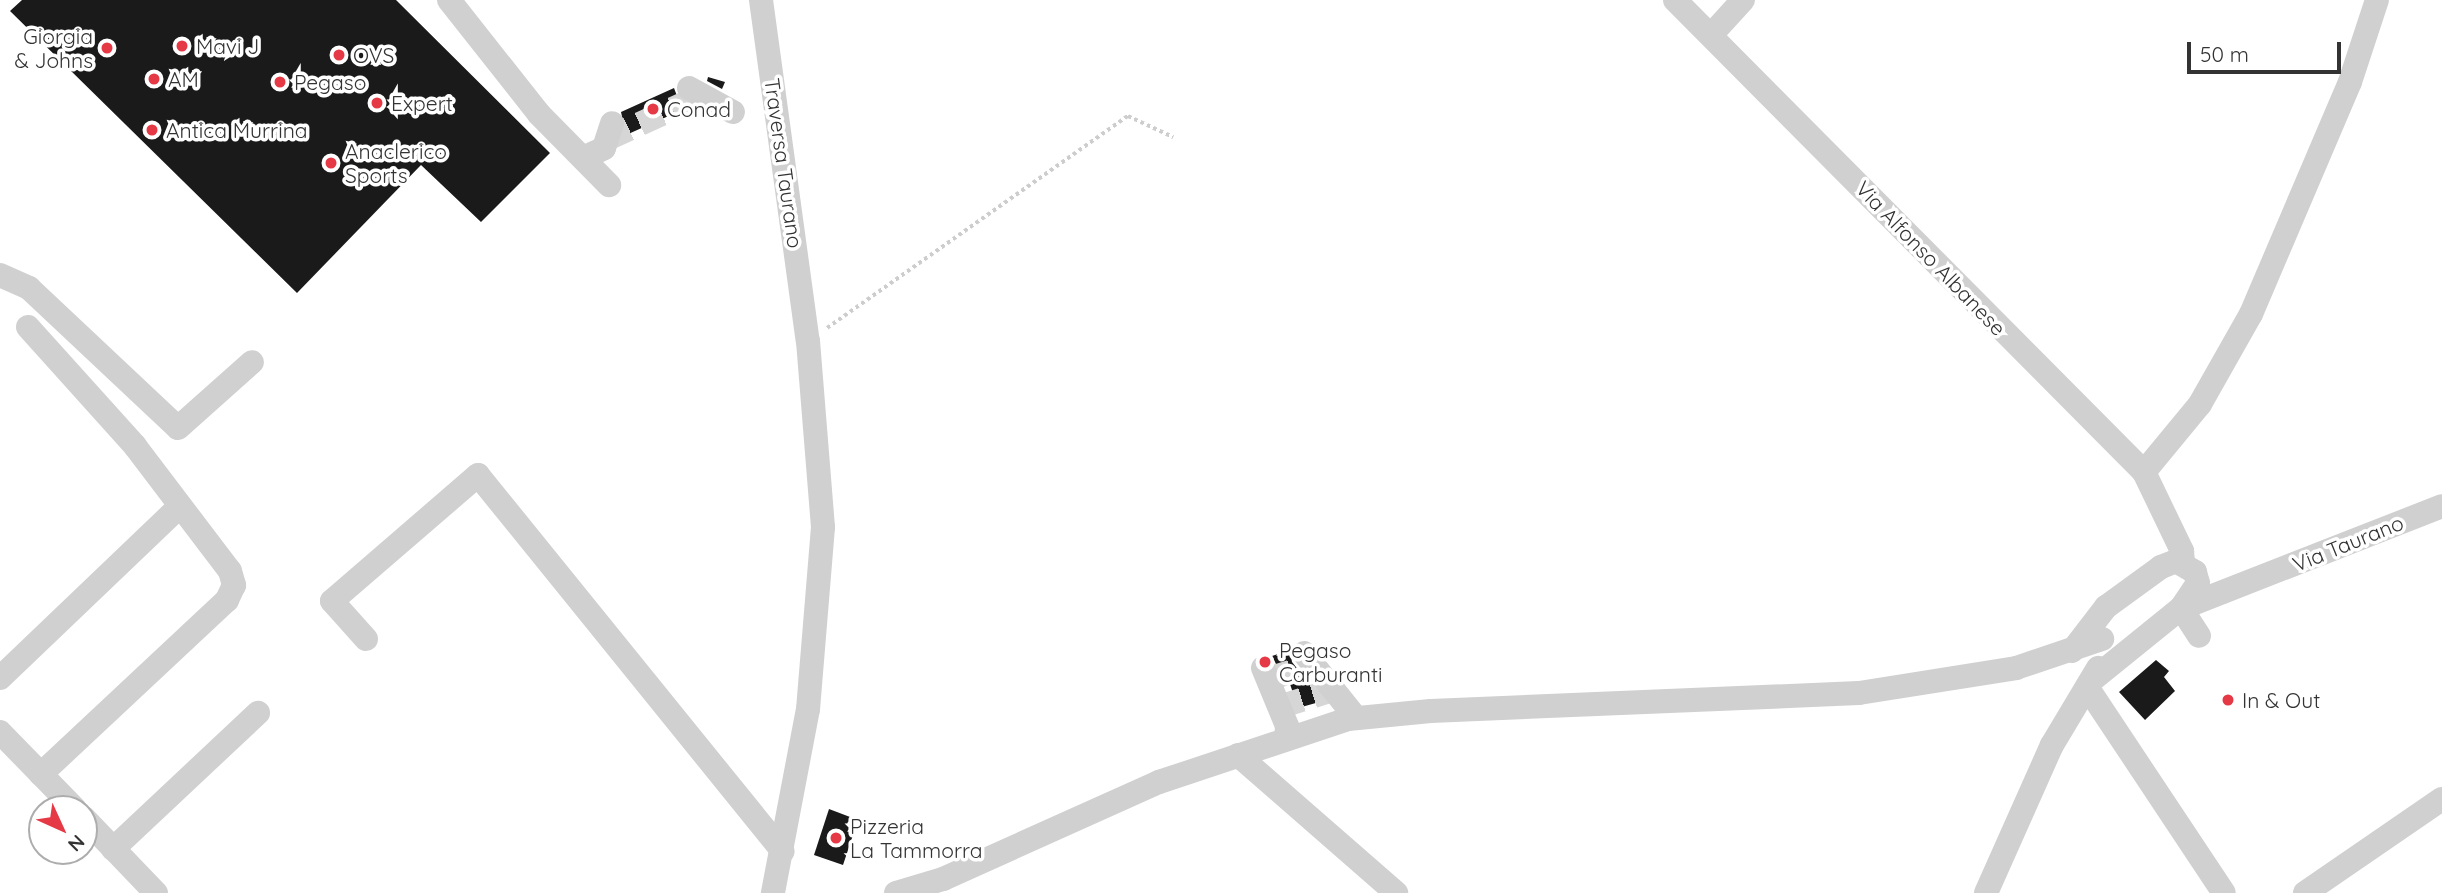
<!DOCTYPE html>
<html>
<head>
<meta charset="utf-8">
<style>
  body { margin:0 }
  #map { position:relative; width:2442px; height:893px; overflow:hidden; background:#fff; font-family:Quicksand,sans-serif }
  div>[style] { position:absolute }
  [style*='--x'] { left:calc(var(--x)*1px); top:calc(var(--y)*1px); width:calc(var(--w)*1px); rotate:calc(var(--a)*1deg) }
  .building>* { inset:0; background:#1a1a1a }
  .minor-tunnel>* { height:24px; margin-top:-12px; transform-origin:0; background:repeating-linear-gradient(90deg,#d6d6d6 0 24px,transparent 0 36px) }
  .path>* { height:3.5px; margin-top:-1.75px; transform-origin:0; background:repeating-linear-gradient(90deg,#cdcdcd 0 3.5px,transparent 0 7px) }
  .minor>* { height:24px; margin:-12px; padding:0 12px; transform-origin:12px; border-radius:12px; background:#d0d0d0 }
  .dots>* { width:19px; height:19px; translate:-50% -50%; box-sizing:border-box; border:4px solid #fff; border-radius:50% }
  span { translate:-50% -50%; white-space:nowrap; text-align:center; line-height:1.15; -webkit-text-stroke:7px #fff; paint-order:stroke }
  .poi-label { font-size:21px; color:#333 }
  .right { translate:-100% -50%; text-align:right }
  .left { translate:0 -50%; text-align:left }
  .street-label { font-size:21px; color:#333 }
  .north { position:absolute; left:28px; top:795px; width:70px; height:70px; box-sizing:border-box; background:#fff; border:2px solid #adadad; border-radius:50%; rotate:135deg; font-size:19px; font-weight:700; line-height:28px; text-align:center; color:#333 }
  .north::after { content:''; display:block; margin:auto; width:24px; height:32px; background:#e63946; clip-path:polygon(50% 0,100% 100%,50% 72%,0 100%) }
  .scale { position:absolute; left:2187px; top:42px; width:154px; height:32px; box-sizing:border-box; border:4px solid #333; border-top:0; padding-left:9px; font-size:21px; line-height:24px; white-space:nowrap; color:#333; -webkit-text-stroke:5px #fff; paint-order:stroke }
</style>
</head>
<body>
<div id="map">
  <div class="building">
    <i style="clip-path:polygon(22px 0,396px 0,550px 153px,481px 222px,421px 165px,297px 293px,10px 11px)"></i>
    <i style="clip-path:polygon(708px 77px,725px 82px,722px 89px,707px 81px)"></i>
    <i style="clip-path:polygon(674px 88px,677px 96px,691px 106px,626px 135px,621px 112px)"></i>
    <i style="clip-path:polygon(1290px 650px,1292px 662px,1323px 701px,1298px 708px,1289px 681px,1285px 682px,1272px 656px)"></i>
    <i style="clip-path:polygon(2156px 660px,2169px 671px,2164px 677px,2175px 691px,2145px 720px,2119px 692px)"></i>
    <i style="clip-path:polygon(829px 809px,858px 820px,843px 865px,814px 855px)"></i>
  </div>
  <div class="minor-tunnel">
    <i style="--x:607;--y:139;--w:106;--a:-24.6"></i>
    <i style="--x:1268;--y:679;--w:47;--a:-17.3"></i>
    <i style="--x:1279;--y:707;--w:57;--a:-17.5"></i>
  </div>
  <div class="path">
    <i style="--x:827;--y:328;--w:368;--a:-35.2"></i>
    <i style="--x:1128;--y:116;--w:50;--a:25"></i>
  </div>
  <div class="minor">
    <i style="--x:449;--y:0;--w:145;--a:51.7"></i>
    <i style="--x:539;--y:114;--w:100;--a:45.4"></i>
    <i style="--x:761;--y:0;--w:344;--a:82.2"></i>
    <i style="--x:808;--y:341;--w:187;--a:85.4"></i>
    <i style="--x:823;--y:527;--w:183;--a:94.7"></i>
    <i style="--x:808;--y:709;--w:187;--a:100.8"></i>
    <i style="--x:1675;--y:0;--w:665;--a:45.18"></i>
    <i style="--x:2144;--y:472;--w:88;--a:64.3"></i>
    <i style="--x:2182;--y:551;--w:12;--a:85"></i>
    <i style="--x:1712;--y:34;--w:46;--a:-47.6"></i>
    <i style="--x:689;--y:88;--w:50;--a:28.6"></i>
    <i style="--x:583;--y:158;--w:23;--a:-25"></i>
    <i style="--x:604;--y:148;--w:26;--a:-72"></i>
    <i style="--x:0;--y:275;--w:32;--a:24"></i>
    <i style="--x:29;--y:288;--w:204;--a:43.2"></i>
    <i style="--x:178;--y:428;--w:99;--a:-41.7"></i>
    <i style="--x:28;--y:327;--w:160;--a:48"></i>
    <i style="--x:135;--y:446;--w:157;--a:52.8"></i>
    <i style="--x:230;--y:571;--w:15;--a:74"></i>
    <i style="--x:234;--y:585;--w:17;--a:115"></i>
    <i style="--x:227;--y:600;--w:255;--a:136.9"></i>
    <i style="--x:2144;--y:472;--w:88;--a:-50.5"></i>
    <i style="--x:2200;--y:404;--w:103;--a:-60.5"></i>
    <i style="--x:2251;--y:314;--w:252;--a:-66.9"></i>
    <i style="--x:2350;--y:82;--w:86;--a:-71.8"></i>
    <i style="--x:2181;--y:608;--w:33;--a:57"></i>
    <i style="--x:2182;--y:608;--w:279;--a:-21.4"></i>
    <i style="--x:366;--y:639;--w:51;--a:-131.8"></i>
    <i style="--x:332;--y:601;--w:193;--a:-40.8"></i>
    <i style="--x:478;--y:475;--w:484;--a:51"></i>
    <i style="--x:2072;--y:651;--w:56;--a:-52.3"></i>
    <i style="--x:2106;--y:607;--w:68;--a:-36"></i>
    <i style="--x:2161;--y:567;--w:16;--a:-22"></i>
    <i style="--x:2176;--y:561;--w:22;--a:30"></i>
    <i style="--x:2195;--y:572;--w:11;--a:75"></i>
    <i style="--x:2198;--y:583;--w:30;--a:124"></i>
    <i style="--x:2181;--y:608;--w:116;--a:141"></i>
    <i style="--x:1304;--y:653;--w:83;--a:51.3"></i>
    <i style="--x:1263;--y:668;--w:63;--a:67.5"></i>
    <i style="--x:1287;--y:726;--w:13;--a:94"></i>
    <i style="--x:0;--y:678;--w:246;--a:-43.7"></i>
    <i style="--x:2087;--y:687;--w:247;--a:56.4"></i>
    <i style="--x:0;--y:732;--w:107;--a:45.8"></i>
    <i style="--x:1238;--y:755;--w:210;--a:41.1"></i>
    <i style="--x:84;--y:818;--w:104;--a:46.2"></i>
    <i style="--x:113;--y:849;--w:199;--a:-43.2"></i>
    <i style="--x:896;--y:893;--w:49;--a:-16.6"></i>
    <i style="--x:943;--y:879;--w:237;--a:-24.2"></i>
    <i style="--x:1159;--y:782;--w:199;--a:-18.4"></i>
    <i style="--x:1348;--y:719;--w:83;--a:-5.5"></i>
    <i style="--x:1431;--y:711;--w:428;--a:-2.4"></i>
    <i style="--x:1859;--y:693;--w:159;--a:-9"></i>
    <i style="--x:2016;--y:668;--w:91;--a:-18.6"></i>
    <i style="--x:1986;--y:893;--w:162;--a:-66"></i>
    <i style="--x:2052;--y:745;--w:90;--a:-59.1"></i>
    <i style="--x:2305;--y:893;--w:166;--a:-34.5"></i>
  </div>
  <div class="dots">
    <i style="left:182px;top:46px;background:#e63946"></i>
    <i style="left:107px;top:48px;background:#e63946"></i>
    <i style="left:339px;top:55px;background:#e63946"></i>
    <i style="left:154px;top:79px;background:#e63946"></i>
    <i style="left:280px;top:82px;background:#e63946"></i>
    <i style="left:377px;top:103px;background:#e63946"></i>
    <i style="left:653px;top:109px;background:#e63946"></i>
    <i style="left:152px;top:130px;background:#e63946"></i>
    <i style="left:331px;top:163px;background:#e63946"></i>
    <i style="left:1265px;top:662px;background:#e63946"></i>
    <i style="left:2228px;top:700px;background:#e63946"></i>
    <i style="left:836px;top:838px;background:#e63946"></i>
  </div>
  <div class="poi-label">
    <span class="right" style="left:93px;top:48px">Giorgia<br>&amp; Johns</span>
    <span class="left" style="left:196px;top:46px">Mavi J</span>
    <span class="left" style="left:353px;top:55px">OVS</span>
    <span class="left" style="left:168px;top:79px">AM</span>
    <span class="left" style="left:294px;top:82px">Pegaso</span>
    <span class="left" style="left:391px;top:103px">Expert</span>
    <span class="left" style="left:667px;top:109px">Conad</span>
    <span class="left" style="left:166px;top:130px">Antica Murrina</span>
    <span class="left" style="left:345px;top:163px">Anaclerico<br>Sports</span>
    <span class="left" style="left:1279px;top:662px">Pegaso<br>Carburanti</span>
    <span class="left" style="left:2242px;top:700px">In &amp; Out</span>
    <span class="left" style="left:850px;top:838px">Pizzeria<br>La Tammorra</span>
  </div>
  <div class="street-label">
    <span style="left:784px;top:163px;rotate:82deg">Traversa Taurano</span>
    <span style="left:1931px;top:258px;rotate:46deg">Via Alfonso Albanese</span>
    <span style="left:2348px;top:543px;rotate:-22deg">Via Taurano</span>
  </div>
  <div class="north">N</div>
  <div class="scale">50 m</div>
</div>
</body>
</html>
